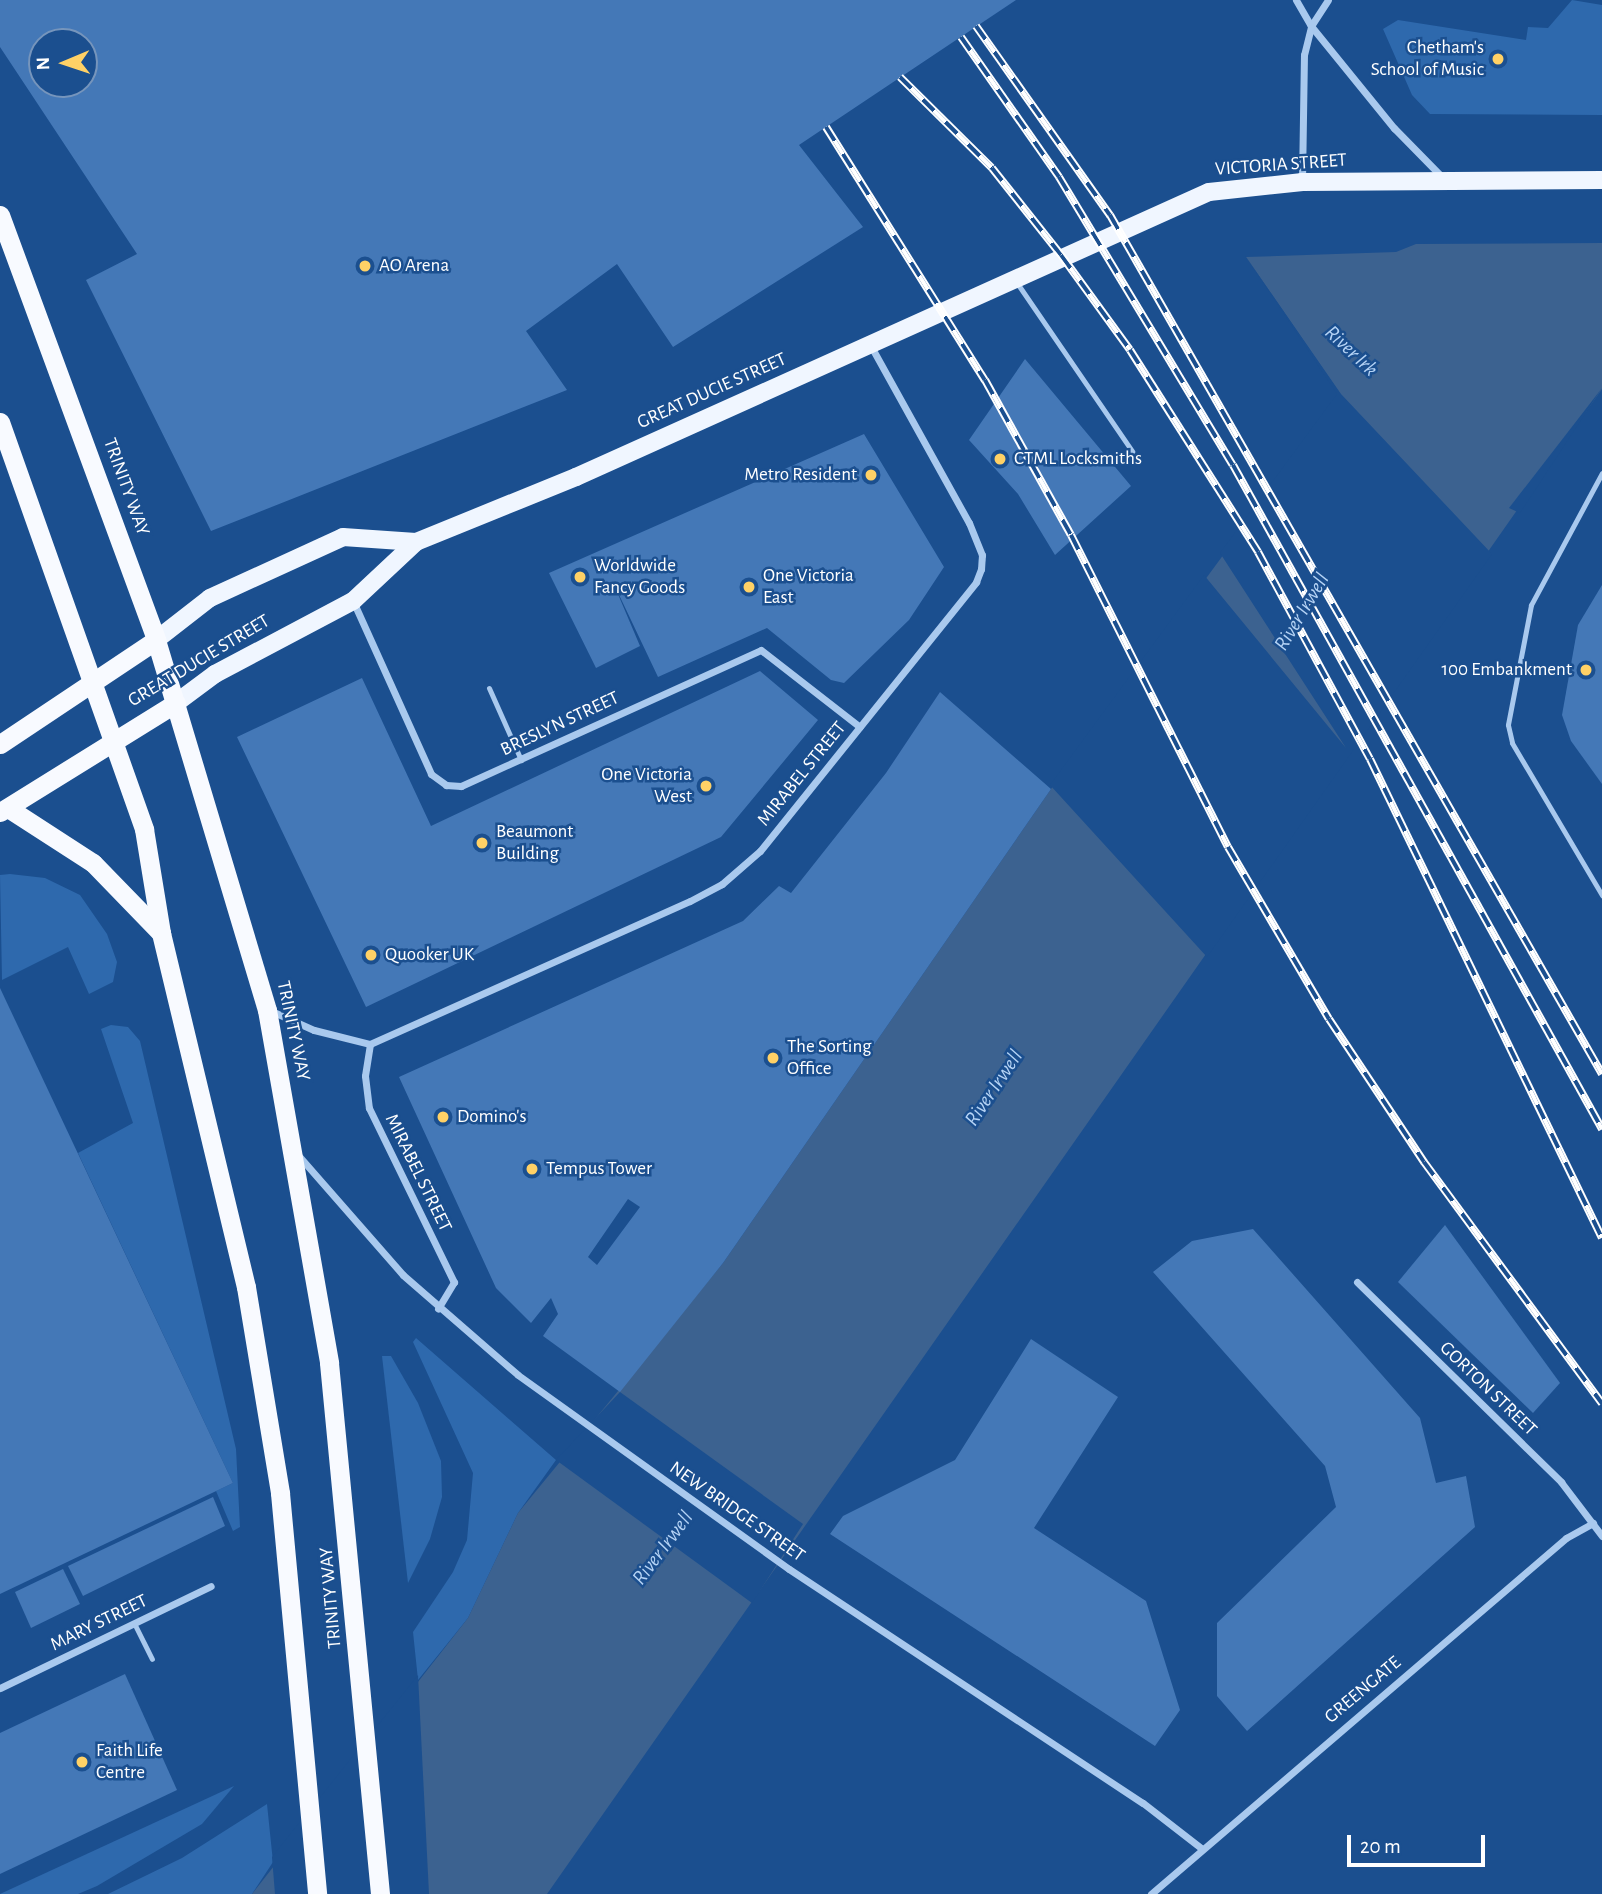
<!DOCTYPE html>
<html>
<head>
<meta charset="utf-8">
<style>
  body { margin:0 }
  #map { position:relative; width:1602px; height:1894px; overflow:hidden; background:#1b4f8f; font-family:"Alegreya Sans",sans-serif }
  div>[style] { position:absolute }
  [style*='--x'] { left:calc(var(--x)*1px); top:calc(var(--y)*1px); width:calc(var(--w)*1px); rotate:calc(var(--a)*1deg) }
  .green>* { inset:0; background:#2e69ad }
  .water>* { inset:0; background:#3c6290 }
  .pier>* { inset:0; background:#1b4f8f }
  .building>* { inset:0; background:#4478b7 }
  .service>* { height:5px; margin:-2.5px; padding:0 2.5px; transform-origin:2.5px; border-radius:2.5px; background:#a9c9ee }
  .minor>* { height:7px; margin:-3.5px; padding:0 3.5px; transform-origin:3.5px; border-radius:3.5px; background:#a9c9ee }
  .primary>* { height:18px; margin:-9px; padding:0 9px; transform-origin:9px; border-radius:9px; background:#f0f6ff }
  .trunk>* { height:19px; margin:-9.5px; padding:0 9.5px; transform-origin:9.5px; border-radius:9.5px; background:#f8faff }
  .rail>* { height:8px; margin-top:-4px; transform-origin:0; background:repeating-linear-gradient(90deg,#1b4f8f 0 16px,#fff 0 32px); box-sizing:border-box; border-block:2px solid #fff }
  .dots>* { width:19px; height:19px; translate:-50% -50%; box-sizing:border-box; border:4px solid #1b4f8f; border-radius:50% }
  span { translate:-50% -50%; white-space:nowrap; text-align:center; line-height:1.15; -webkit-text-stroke:5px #1b4f8f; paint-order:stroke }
  .poi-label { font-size:19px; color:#fff }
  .right { translate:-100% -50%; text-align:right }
  .left { translate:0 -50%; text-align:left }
  .street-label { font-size:19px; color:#fff }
  .water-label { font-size:21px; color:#b5d3f5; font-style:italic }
  .north { position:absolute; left:28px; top:28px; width:70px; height:70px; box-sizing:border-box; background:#1b4f8f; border:2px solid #7695bc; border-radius:50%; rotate:268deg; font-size:19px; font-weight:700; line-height:28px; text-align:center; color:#fff }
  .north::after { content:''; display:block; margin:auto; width:24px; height:32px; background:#ffd166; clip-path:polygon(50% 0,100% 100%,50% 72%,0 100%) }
  .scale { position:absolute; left:1347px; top:1835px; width:138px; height:32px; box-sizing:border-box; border:4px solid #fff; border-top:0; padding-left:9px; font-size:21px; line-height:24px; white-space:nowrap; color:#fff; -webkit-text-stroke:5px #1b4f8f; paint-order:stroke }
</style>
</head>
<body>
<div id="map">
  <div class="green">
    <i style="clip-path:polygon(1572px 0,1602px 5px,1602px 115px,1430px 114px,1412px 95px,1383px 29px,1398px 20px,1526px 40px,1528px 27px,1548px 28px)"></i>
    <i style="clip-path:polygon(10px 874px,45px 878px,80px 895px,107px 934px,117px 962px,113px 982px,89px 994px,68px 947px,2px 980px,0 875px)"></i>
    <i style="clip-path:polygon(111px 1025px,128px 1027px,140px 1041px,236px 1449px,240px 1527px,233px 1531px,216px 1491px,233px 1483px,78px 1153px,133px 1123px,101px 1029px)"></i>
    <i style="clip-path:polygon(416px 1338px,556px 1460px,518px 1513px,468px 1618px,418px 1680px,413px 1632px,453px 1572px,467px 1540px,473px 1473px,413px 1342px)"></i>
    <i style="clip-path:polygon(382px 1356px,391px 1356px,418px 1403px,441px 1461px,442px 1497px,430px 1539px,408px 1583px)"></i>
    <i style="clip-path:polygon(234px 1786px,202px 1824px,97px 1886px,78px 1894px,0 1894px)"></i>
    <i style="clip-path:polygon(267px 1804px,273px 1862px,252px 1894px,108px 1894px,182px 1858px)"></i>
  </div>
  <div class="water">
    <i style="clip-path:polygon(1602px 243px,1602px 389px,547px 1894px,252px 1894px,468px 1618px,518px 1513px,723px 1263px,1051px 789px,1341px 395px,1246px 257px,1396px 252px,1416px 244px)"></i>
  </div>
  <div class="pier">
    <i style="clip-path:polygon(1244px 254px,1341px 394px,1492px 554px,1207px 957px,1050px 785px,1204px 575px,1346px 748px,1220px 553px,1337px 394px)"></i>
    <i style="clip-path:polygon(1602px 388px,1520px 513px,1509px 508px)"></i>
    <i style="clip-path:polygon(620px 1392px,803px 1524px,752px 1603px,556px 1460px)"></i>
    <i style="clip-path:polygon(418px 1675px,429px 1894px,275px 1894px,272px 1857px)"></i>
  </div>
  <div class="building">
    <i style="clip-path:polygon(evenodd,0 0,1016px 0,799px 145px,863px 227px,673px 347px,617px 264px,526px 331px,567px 390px,211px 531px,86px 280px,137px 254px,0 47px,0 0,42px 42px,84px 42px,84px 84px,42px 84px,42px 42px)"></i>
    <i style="clip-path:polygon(1025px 359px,1131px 486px,1055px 555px,1018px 494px,969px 440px)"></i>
    <i style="clip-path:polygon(864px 434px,944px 567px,909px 620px,844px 683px,831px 680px,767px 628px,658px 677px,612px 580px,640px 646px,596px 668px,549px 573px)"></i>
    <i style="clip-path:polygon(1602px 585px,1602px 784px,1571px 741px,1562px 715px,1578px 625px)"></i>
    <i style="clip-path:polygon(760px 671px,818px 720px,721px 837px,366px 1007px,237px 737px,362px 678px,431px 826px)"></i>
    <i style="clip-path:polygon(evenodd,940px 692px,1051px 789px,723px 1263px,620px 1392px,543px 1336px,558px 1314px,551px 1298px,531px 1323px,496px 1288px,399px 1077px,743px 921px,779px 886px,791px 893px,886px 773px,940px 692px,628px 1199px,640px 1207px,597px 1265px,588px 1257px,628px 1199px)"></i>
    <i style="clip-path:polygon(0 988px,233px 1483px,0 1594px)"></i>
    <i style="clip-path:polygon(1445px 1225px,1560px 1383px,1533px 1413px,1398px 1282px)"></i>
    <i style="clip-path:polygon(1253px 1229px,1420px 1418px,1436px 1483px,1466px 1476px,1475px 1527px,1247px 1731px,1217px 1696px,1217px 1623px,1336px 1507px,1325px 1466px,1153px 1272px,1192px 1241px)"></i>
    <i style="clip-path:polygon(1031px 1339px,1118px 1397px,1034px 1528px,1146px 1601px,1180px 1710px,1155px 1746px,830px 1534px,843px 1516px,955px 1460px)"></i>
    <i style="clip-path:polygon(213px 1497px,225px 1526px,83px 1596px,68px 1566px)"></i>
    <i style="clip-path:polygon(63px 1569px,80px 1604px,31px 1628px,15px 1592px)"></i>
    <i style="clip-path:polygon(125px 1674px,177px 1790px,0 1874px,0 1733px)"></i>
  </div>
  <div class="service">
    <i style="--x:1017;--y:283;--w:204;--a:55.6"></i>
    <i style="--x:1602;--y:473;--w:150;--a:118.3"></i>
    <i style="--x:1531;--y:605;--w:122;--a:100.9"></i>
    <i style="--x:1508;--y:725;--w:18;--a:77"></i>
    <i style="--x:1512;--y:743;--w:177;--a:59.4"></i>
    <i style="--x:489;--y:688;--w:79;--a:66"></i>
    <i style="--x:134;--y:1623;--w:40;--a:63.4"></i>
  </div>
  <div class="minor">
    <i style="--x:1296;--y:0;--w:30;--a:60"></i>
    <i style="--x:1311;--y:26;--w:132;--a:50.9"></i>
    <i style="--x:1394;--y:128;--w:69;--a:45.6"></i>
    <i style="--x:1302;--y:181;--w:126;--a:-89.1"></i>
    <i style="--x:1304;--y:55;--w:30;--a:-76"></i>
    <i style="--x:1311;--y:26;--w:31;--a:-57"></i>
    <i style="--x:353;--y:601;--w:190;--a:65.7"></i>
    <i style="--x:431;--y:774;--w:19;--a:36"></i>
    <i style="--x:446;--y:785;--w:15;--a:4"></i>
    <i style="--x:461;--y:786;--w:329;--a:-24.4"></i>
    <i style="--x:761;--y:650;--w:125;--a:37.9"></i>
    <i style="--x:269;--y:1010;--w:49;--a:24"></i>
    <i style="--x:314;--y:1030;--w:58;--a:14"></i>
    <i style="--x:370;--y:1044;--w:350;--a:-24.1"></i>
    <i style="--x:690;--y:901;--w:36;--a:-28"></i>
    <i style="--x:722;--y:884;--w:50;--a:-41"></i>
    <i style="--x:760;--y:851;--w:345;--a:-51.2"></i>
    <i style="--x:976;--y:582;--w:14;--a:-69"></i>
    <i style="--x:981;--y:569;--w:14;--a:-86"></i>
    <i style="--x:982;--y:555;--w:35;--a:-112"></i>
    <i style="--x:969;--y:523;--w:202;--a:-119"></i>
    <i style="--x:370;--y:1044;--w:32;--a:99"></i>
    <i style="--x:365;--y:1076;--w:32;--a:83"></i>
    <i style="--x:369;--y:1108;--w:194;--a:64"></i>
    <i style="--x:454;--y:1282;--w:31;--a:121"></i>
    <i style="--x:298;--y:1155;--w:159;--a:48.8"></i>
    <i style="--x:403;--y:1275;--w:152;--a:41"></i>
    <i style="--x:518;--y:1375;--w:333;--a:35.6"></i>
    <i style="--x:789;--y:1569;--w:424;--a:33.5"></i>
    <i style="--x:1143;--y:1803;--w:73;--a:37.8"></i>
    <i style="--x:1357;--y:1282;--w:286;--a:44.4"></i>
    <i style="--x:1561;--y:1482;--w:68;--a:52.8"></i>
    <i style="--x:0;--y:1688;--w:234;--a:-25.8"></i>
    <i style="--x:1151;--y:1894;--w:547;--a:-40.62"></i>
    <i style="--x:1566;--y:1538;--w:31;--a:-29"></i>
  </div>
  <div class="primary">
    <i style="--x:156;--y:640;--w:68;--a:-37.9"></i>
    <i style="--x:210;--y:598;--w:146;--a:-24.6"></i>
    <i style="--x:343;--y:537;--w:73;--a:3.9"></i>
    <i style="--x:176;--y:703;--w:49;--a:-36.6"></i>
    <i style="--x:215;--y:674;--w:156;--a:-27.9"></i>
    <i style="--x:353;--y:601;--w:86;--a:-43.1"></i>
    <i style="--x:416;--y:542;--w:173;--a:-22.1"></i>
    <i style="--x:576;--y:477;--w:694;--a:-24.24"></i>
    <i style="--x:1209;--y:192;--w:94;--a:-6.1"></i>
    <i style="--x:1302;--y:182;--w:300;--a:-0.4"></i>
  </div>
  <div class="trunk">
    <i style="--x:0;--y:215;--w:453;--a:69.8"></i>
    <i style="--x:156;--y:640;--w:386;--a:73.3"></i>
    <i style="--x:267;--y:1010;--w:358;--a:80"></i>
    <i style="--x:329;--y:1363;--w:533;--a:84.51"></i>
    <i style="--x:0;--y:422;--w:432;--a:70.5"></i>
    <i style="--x:144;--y:829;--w:105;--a:80.7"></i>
    <i style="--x:161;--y:933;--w:364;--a:76.5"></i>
    <i style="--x:246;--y:1287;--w:209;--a:80.6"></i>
    <i style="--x:280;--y:1493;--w:403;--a:84.7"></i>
    <i style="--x:0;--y:744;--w:187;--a:-33.7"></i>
    <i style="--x:8;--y:808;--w:101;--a:32.9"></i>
    <i style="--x:93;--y:863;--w:98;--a:45.8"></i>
    <i style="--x:0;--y:812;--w:207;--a:-31.8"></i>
  </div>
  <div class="rail">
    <i style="--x:976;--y:26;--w:232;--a:54.7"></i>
    <i style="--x:1110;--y:215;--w:990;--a:60.2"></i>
    <i style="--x:961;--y:37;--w:171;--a:55"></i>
    <i style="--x:1059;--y:177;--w:336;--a:58.9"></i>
    <i style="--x:1233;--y:465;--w:760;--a:60.94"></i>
    <i style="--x:900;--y:77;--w:129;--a:44.7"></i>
    <i style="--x:992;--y:168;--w:111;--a:51.6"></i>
    <i style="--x:1061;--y:255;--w:117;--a:54"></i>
    <i style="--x:1130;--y:350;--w:239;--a:57.6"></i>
    <i style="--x:1258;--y:552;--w:235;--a:61.6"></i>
    <i style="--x:1370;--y:759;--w:532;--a:64.16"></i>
    <i style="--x:826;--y:127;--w:299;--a:57.9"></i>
    <i style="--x:985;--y:380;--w:177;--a:61"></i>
    <i style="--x:1071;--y:535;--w:349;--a:63.3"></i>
    <i style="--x:1228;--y:847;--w:199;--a:59.6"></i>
    <i style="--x:1329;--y:1019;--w:172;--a:56.4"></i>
    <i style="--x:1424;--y:1162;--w:300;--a:53.6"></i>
  </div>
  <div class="dots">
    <i style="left:1498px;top:59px;background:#ffd166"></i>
    <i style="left:365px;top:266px;background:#ffd166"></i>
    <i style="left:1000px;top:459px;background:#ffd166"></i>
    <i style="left:871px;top:475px;background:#ffd166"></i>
    <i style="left:580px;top:577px;background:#ffd166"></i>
    <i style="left:749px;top:587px;background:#ffd166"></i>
    <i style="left:1586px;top:670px;background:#ffd166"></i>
    <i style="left:706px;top:786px;background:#ffd166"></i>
    <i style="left:482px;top:843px;background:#ffd166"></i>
    <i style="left:371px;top:955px;background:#ffd166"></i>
    <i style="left:773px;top:1058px;background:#ffd166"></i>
    <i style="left:443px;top:1117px;background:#ffd166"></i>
    <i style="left:532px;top:1169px;background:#ffd166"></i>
    <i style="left:82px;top:1762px;background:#ffd166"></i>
  </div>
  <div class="poi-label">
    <span class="right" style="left:1484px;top:59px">Chetham's<br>School of Music</span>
    <span class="left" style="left:379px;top:266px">AO Arena</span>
    <span class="left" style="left:1014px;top:459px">CTML Locksmiths</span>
    <span class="right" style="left:857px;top:475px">Metro Resident</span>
    <span class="left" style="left:594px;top:577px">Worldwide<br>Fancy Goods</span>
    <span class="left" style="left:763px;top:587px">One Victoria<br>East</span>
    <span class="right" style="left:1572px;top:670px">100 Embankment</span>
    <span class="right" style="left:692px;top:786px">One Victoria<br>West</span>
    <span class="left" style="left:496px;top:843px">Beaumont<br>Building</span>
    <span class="left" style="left:385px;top:955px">Quooker UK</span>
    <span class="left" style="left:787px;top:1058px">The Sorting<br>Office</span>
    <span class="left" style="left:457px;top:1117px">Domino's</span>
    <span class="left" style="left:546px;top:1169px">Tempus Tower</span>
    <span class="left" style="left:96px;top:1762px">Faith Life<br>Centre</span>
  </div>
  <div class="street-label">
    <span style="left:1281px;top:165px;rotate:-4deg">VICTORIA STREET</span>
    <span style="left:712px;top:391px;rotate:-24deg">GREAT DUCIE STREET</span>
    <span style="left:126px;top:487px;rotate:70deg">TRINITY WAY</span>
    <span style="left:199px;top:661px;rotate:-31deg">GREAT DUCIE STREET</span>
    <span style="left:560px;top:724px;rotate:-25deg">BRESLYN STREET</span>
    <span style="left:802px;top:774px;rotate:-51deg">MIRABEL STREET</span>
    <span style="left:293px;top:1031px;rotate:78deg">TRINITY WAY</span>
    <span style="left:418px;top:1173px;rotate:64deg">MIRABEL STREET</span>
    <span style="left:1488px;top:1389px;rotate:44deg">GORTON STREET</span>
    <span style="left:737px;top:1512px;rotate:35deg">NEW BRIDGE STREET</span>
    <span style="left:331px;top:1598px;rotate:-95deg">TRINITY WAY</span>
    <span style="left:99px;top:1623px;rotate:-26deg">MARY STREET</span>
    <span style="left:1363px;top:1690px;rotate:-40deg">GREENGATE</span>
  </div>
  <div class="water-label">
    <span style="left:1351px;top:351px;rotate:43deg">River Irk</span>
    <span style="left:1302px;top:612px;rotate:-59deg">River Irwell</span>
    <span style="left:994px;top:1088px;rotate:-56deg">River Irwell</span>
    <span style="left:663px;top:1548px;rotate:-53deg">River Irwell</span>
  </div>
  <div class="north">N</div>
  <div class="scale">20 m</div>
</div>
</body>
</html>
